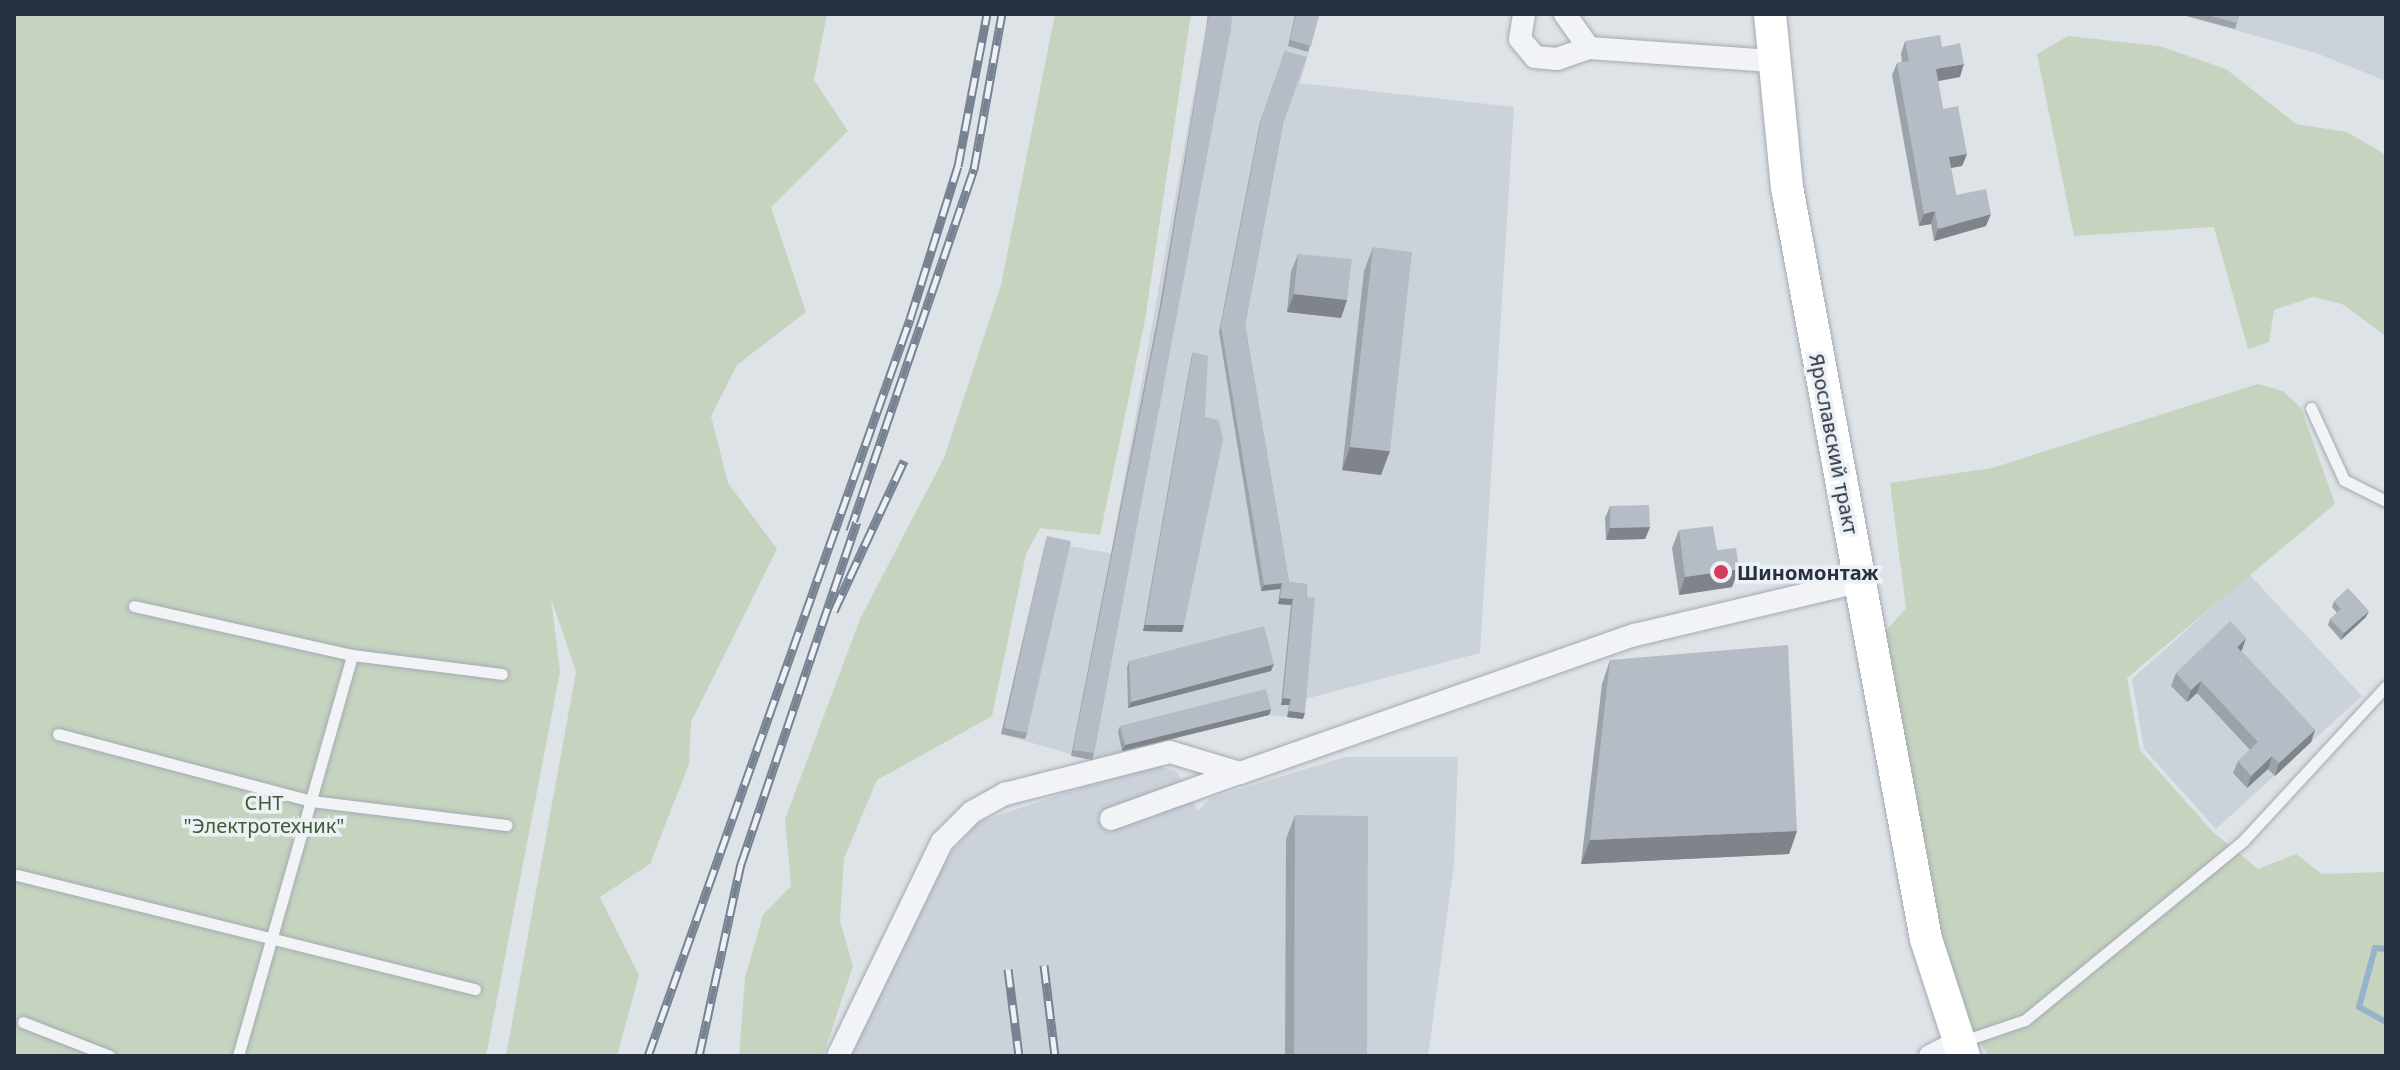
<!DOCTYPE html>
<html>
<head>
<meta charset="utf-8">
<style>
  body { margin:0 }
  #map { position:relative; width:2400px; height:1070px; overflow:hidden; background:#dee3e8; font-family:"Noto Sans",sans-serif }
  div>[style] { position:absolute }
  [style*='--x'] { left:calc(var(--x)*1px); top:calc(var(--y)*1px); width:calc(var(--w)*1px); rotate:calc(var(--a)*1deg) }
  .built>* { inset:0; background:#ccd2da }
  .green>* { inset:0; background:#c5d3bf }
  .stream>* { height:6px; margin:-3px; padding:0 3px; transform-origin:3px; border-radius:3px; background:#97b3ca }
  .roads { filter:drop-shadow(0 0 2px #a3aab2) drop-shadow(0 0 2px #a3aab2) }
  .lane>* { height:11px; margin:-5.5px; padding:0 5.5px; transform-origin:5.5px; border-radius:5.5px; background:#f1f3f6 }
  .street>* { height:22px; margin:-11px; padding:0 11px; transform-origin:11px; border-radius:11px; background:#f1f3f6 }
  .secondary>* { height:32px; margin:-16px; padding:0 16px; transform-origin:16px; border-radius:16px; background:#fff }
  .rail>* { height:9px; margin-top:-4.5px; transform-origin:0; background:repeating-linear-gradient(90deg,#edf1f6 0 18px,#778392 0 36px); box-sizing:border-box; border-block:2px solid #778392 }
  .wall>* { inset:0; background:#9ca2a9 }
  .shaded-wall>* { inset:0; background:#7f848a }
  .building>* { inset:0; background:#b5bcc5 }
  .dots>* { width:22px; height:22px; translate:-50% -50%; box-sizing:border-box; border:4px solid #edf1f6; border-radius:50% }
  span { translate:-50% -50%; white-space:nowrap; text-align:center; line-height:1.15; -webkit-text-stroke:7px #edf1f6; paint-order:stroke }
  .street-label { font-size:20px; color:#263140 }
  .poi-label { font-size:20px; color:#263140; font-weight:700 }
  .left { translate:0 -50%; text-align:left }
  .park-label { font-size:20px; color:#3d5c33 }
  .frame { position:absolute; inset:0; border:16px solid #263140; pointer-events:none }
</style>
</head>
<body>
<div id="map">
  <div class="built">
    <i style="clip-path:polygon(1208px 14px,1320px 14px,1300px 83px,1514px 107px,1480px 653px,1305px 699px,1303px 719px,1269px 715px,1091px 760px,1001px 734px,1045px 542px,1111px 553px)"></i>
    <i style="clip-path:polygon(2179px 14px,2386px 14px,2386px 81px,2316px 53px)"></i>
    <i style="clip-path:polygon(2249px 574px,2362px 696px,2216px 829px,2144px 749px,2132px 679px)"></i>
    <i style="clip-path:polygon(1345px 757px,1458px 757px,1454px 864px,1428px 1056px,847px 1056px,938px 868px,978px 822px,1152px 764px,1176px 771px,1198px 811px,1210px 798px)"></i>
  </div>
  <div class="green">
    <i style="clip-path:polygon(14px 14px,827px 14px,814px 80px,848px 131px,771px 207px,806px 312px,737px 365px,711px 416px,728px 483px,777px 549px,691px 722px,689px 764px,650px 864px,600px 897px,639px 975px,617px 1056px,506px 1056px,576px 672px,551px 598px,560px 672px,486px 1056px,14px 1056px)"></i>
    <i style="clip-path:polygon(1055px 14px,1191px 14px,1145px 320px,1100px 535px,1040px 528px,1026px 554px,992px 716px,877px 780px,844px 858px,840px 921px,853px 966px,823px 1056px,739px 1056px,745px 978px,763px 915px,791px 886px,785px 819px,860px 619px,944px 458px,1001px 285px)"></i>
    <i style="clip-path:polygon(2068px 36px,2159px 46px,2226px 69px,2296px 124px,2347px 132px,2386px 155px,2386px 336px,2342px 304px,2313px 297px,2274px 310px,2269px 342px,2248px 349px,2214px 227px,2074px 236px,2037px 54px)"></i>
    <i style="clip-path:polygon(2258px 384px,2283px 391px,2301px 408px,2335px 504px,2127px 678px,2140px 750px,2213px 832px,2258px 869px,2296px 854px,2322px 874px,2386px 872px,2386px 1056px,1988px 1056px,1957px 1000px,1940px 935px,1885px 632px,1906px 608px,1890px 483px,1992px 468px)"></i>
  </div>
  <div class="stream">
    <i style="--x:2386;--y:949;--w:11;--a:-175"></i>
    <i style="--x:2375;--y:948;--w:61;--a:105.2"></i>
    <i style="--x:2359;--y:1007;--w:31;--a:29"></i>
  </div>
  <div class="roads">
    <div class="lane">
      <i style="--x:2311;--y:408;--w:79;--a:65.4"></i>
      <i style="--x:2344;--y:480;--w:47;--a:26.6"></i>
      <i style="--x:134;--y:606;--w:223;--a:12.7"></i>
      <i style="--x:352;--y:655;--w:151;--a:7.2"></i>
      <i style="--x:58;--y:734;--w:262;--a:14.8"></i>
      <i style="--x:311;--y:801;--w:197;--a:7"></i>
      <i style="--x:17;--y:875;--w:472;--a:14"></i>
      <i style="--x:23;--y:1022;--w:93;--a:21.3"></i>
      <i style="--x:1963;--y:1041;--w:65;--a:-18.7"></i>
      <i style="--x:2025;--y:1020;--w:283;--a:-39.4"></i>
      <i style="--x:2244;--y:840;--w:209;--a:-47.3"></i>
      <i style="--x:238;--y:1056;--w:417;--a:-74.1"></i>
    </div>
    <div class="street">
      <i style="--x:1524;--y:14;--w:25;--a:99"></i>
      <i style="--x:1520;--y:39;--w:23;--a:50"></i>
      <i style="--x:1535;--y:57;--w:22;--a:5"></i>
      <i style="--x:1557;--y:59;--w:34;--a:-19"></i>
      <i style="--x:1589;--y:48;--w:183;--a:4.1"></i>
      <i style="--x:1565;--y:14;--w:42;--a:54.8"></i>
      <i style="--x:1111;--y:819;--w:136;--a:-19.8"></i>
      <i style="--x:838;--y:1056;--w:238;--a:-64.1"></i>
      <i style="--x:942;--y:842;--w:42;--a:-45"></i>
      <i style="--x:972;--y:812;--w:38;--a:-29"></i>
      <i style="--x:1005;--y:794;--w:170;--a:-14.3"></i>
      <i style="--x:1170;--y:752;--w:73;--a:16.7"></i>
      <i style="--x:1240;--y:773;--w:418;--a:-19.3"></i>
      <i style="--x:1635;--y:635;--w:232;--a:-13.4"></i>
      <i style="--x:1930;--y:1056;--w:31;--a:-27"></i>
    </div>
    <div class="secondary">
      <i style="--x:1770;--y:14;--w:174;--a:84.4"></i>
      <i style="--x:1787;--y:187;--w:765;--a:79.53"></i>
      <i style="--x:1926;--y:939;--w:123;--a:72"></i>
    </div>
  </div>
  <div class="rail">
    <i style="--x:850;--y:531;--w:383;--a:-71.1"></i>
    <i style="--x:974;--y:169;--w:158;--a:-79.8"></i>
    <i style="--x:834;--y:611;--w:166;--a:-65"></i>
    <i style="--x:1044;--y:965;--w:92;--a:83.1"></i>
    <i style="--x:1008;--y:969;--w:88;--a:82.8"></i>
    <i style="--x:648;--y:1056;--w:782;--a:-70.43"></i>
    <i style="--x:910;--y:319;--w:160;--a:-72.6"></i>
    <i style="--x:958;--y:166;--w:155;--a:-79.2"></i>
    <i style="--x:699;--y:1056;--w:197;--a:-77.7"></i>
    <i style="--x:741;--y:864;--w:361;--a:-71.3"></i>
  </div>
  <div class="wall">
    <i style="clip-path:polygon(1208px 14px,1232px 14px,1094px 753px,1092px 760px,1071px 756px,1158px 316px,1206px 31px)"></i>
    <i style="clip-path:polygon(1295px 14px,1319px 14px,1308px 52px,1288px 46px)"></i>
    <i style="clip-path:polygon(2179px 14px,2240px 14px,2235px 29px)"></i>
    <i style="clip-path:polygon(1905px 41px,1942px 47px,1960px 77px,1938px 81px,1943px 109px,1967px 154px,1962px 166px,1951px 168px,1956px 195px,1986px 226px,1934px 241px,1931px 224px,1919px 226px,1892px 75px,1897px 63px,1902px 62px,1901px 54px)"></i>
    <i style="clip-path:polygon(1285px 51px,1283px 124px,1245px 325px,1289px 582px,1307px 584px,1303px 719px,1287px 717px,1289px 705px,1281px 705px,1291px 605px,1278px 604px,1280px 589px,1261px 591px,1219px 332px,1260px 122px)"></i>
    <i style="clip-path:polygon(1373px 247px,1381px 475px,1342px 470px,1364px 271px)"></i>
    <i style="clip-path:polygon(1298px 254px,1347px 300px,1341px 318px,1287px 312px,1291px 272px)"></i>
    <i style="clip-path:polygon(1193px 352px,1182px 632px,1143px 631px,1191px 359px)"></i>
    <i style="clip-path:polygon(1610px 506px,1650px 527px,1645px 539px,1606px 540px,1605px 518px)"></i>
    <i style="clip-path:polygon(1679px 530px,1717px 550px,1732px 587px,1679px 595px,1672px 548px)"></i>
    <i style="clip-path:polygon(1047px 536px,1027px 733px,1025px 739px,1001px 734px)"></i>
    <i style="clip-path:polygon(2334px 601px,2366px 617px,2341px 640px,2328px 625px,2330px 619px,2337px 613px,2332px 607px)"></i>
    <i style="clip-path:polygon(2242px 650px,2241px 651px,2315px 730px,2311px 742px,2275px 776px,2268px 769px,2247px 788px,2233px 773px,2238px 761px,2250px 750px,2197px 693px,2187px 702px,2171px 686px,2176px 673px)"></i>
    <i style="clip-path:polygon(1610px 660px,1797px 831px,1789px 854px,1581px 864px,1602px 684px)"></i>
    <i style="clip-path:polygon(1129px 661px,1271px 671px,1128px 708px,1127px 668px)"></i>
    <i style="clip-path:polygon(1271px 709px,1269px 715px,1122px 751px,1118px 732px,1120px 726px)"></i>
    <i style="clip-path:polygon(1295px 815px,1367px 1056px,1285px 1056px,1286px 839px)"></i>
  </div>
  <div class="shaded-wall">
    <i style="clip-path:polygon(1964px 64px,1960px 77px,1932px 82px,1936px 69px)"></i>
    <i style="clip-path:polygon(1967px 154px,1962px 166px,1944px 169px,1949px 157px)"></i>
    <i style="clip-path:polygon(1935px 211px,1931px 224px,1919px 226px,1924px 214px)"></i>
    <i style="clip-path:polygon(1991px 214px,1986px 226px,1934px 241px,1938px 229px)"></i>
    <i style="clip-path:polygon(1294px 294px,1347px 300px,1341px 318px,1287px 312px)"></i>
    <i style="clip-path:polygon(1350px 447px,1390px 451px,1381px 475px,1342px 470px)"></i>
    <i style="clip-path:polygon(1650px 527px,1645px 539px,1606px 540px,1610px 528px)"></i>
    <i style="clip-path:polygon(1739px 569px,1732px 587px,1679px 595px,1685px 577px)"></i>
    <i style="clip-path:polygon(1282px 583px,1280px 589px,1261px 591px,1264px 585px)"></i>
    <i style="clip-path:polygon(1280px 598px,1293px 599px,1291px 605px,1278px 604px)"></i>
    <i style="clip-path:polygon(2369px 611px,2366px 617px,2341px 640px,2344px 633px)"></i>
    <i style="clip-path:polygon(1145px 625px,1184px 625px,1182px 632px,1143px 631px)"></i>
    <i style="clip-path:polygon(2246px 638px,2242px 650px,2232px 659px,2237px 647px)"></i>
    <i style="clip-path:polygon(1274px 664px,1271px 671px,1128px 708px,1131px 702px)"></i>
    <i style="clip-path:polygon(2201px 681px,2197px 693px,2187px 702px,2191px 690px)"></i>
    <i style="clip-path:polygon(1283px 698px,1291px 699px,1289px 705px,1281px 705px)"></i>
    <i style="clip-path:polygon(1271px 709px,1269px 715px,1122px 751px,1125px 745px)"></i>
    <i style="clip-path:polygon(1289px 711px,1305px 713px,1303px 719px,1287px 717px)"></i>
    <i style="clip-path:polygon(2315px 730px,2311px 742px,2275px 776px,2279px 763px)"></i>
    <i style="clip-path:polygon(2272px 756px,2268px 769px,2247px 788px,2251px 776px)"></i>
    <i style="clip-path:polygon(1797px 831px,1789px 854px,1581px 864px,1590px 840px)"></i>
  </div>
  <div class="building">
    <i style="clip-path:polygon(1209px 14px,1232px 14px,1231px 29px,1094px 753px,1073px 750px,1161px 309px)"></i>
    <i style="clip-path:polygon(1296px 14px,1319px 14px,1311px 46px,1290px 40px)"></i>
    <i style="clip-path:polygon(2204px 14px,2240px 14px,2237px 23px)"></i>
    <i style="clip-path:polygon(1940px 35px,1942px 47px,1960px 43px,1964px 64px,1936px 69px,1943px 109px,1958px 106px,1967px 154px,1949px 157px,1956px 195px,1986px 189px,1991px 214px,1938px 229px,1935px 211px,1924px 214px,1897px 63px,1909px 61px,1905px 41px)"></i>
    <i style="clip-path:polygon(1285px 51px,1307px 57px,1283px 124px,1245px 325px,1289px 582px,1307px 584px,1306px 597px,1315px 598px,1305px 713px,1289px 711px,1291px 699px,1283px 698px,1293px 599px,1280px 598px,1282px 583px,1264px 585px,1221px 326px,1262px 116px)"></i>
    <i style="clip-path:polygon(1373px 247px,1412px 252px,1390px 451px,1350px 447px)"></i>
    <i style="clip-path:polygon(1298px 254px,1352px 259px,1347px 300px,1294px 294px)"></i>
    <i style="clip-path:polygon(1193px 352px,1208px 356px,1205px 417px,1219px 420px,1223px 440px,1184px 625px,1145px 625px)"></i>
    <i style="clip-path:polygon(1649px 505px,1650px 527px,1610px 528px,1610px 506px)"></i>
    <i style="clip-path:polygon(1713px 526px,1717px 550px,1736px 548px,1739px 569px,1685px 577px,1679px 530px)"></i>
    <i style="clip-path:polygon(1047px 536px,1071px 541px,1027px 733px,1004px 728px)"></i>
    <i style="clip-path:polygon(2348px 588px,2369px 611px,2344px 633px,2330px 619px,2341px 609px,2334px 601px)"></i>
    <i style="clip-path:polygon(2230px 621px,2246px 638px,2237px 647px,2315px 730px,2279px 763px,2272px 756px,2251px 776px,2238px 761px,2258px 742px,2201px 681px,2191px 690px,2176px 673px)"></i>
    <i style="clip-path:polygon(1264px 626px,1274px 664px,1131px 702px,1129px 661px)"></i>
    <i style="clip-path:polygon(1788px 645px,1797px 831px,1590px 840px,1610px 660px)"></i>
    <i style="clip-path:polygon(1266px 689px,1271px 709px,1125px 745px,1120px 726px)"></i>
    <i style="clip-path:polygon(1295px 815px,1368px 816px,1367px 1056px,1294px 1056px)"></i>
  </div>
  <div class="dots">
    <i style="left:1721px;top:572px;background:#d43c5c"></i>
  </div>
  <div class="street-label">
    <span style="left:1834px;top:444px;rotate:79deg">Ярославский тракт</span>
  </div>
  <div class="poi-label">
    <span class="left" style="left:1737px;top:572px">Шиномонтаж</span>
  </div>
  <div class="park-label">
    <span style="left:264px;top:814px">СНТ<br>"Электротехник"</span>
  </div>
  <div class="frame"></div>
</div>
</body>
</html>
